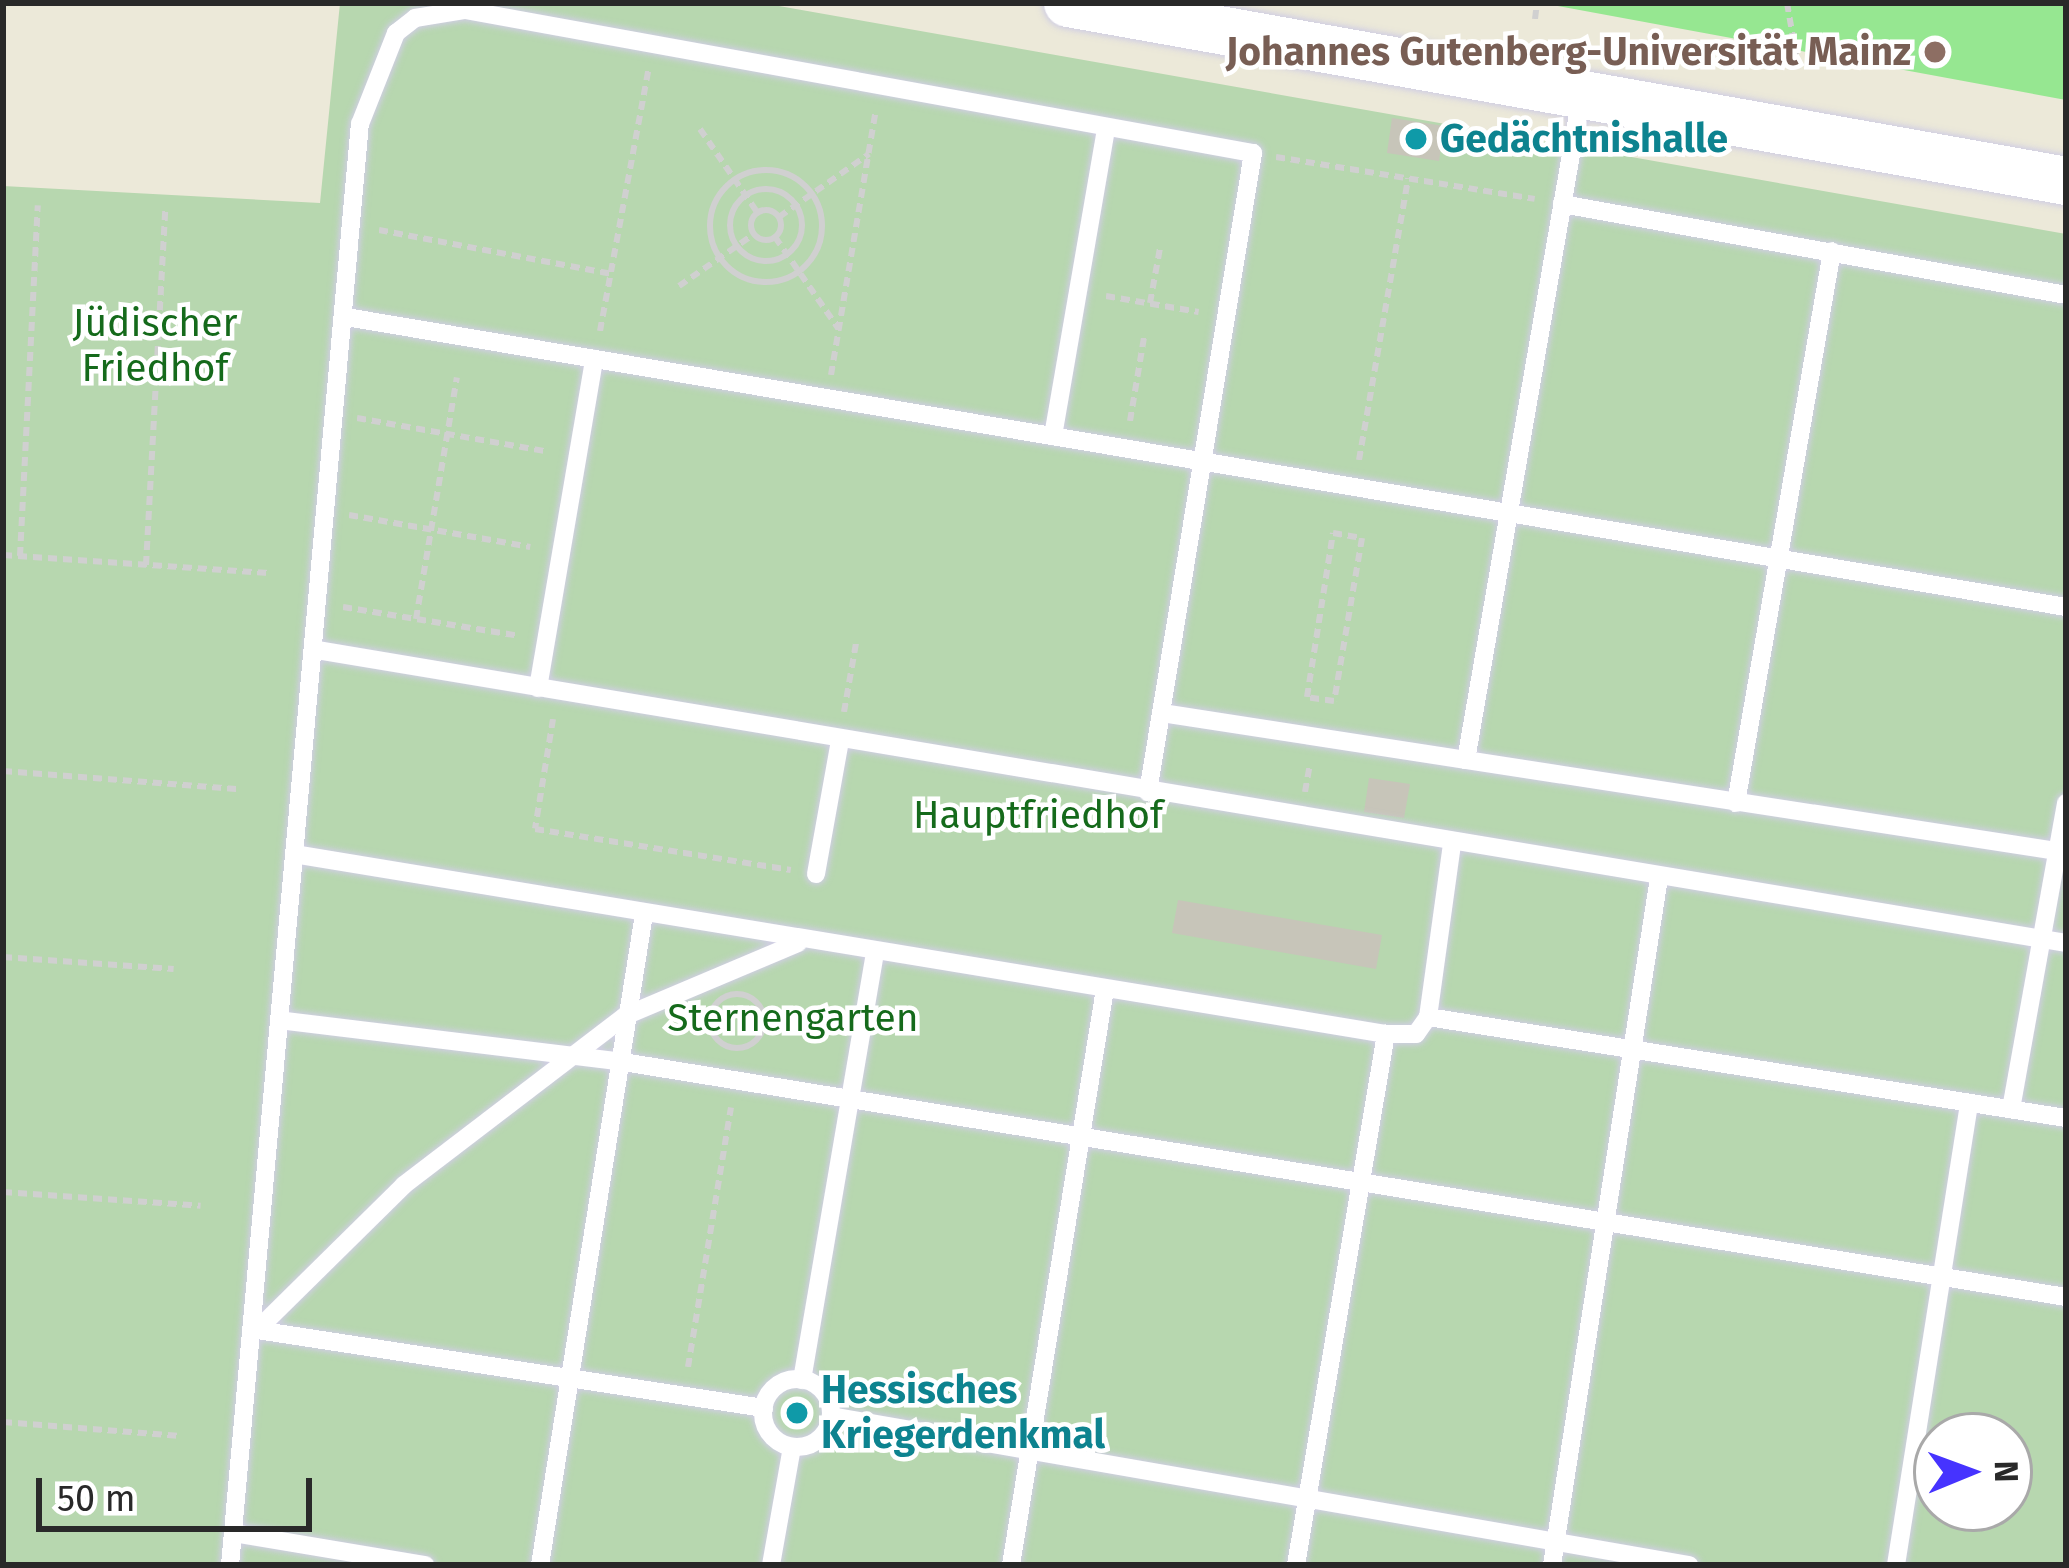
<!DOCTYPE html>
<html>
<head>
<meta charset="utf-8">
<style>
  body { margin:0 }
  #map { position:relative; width:2069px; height:1568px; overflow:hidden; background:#ece9d9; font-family:"Fira Sans",sans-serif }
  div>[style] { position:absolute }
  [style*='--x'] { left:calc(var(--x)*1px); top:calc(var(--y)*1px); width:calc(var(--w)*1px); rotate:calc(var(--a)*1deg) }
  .green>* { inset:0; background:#96e791 }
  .cemetery>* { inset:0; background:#b7d7af }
  .building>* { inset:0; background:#c7c5b9 }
  .path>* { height:6px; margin-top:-3px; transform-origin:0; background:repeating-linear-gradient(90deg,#d0d0d0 0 9px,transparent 0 15px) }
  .path>.ring { margin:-3px; padding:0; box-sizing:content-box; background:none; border:6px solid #d0d0d0; border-radius:50% }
  .roads { filter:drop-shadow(0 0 3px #d0cee3) drop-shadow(0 0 3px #d0cee3) }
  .service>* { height:18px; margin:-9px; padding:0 9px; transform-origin:9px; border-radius:9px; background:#fff }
  .service>.ring { margin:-9px; padding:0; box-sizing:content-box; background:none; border:18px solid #fff; border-radius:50% }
  .tertiary>* { height:48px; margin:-24px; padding:0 24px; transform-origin:24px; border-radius:24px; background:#fff }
  .dots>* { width:33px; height:33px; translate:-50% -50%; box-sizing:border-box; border:6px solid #fff; border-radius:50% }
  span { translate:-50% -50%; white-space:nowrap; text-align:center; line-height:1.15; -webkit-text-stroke:9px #fff; paint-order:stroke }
  .education-label { font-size:39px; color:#785e54; font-weight:700 }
  .right { translate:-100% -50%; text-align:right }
  .culture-label { font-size:39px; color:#0d838f; font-weight:700 }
  .left { translate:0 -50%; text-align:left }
  .park-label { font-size:39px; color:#156a1b }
  .frame { position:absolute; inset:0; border:6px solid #292929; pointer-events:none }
  .north { position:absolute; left:1913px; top:1412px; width:120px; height:120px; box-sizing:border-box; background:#fff; border:3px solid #a9a9a9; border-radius:50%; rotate:89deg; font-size:33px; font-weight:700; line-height:48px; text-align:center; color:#292929 }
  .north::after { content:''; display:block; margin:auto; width:42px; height:54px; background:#4633ff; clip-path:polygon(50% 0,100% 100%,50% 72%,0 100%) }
  .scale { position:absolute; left:36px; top:1478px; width:276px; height:54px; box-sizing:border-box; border:6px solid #292929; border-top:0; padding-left:15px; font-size:36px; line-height:42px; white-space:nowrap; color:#292929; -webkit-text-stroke:9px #fff; paint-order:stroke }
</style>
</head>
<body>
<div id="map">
  <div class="green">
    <i style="clip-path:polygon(2066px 3px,2066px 100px,1547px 4px,1547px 3px)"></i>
  </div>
  <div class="cemetery">
    <i style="clip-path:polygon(evenodd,340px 3px,762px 3px,2066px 234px,2066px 1565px,3px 1565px,3px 186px,320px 203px,340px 3px,1937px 1436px,2009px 1436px,2009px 1508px,1937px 1508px,1937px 1436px)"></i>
  </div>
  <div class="building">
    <i style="clip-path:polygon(1392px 118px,1444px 126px,1439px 161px,1387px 153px)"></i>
    <i style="clip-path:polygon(1369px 778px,1410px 784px,1404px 818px,1364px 812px)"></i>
    <i style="clip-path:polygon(1178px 900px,1382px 935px,1376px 969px,1172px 933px)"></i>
  </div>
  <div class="path">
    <i style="--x:1787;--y:3;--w:64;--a:80.1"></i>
    <i style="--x:1535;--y:19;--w:16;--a:-83"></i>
    <i style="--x:700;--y:129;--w:101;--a:55.5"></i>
    <i style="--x:1276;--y:157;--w:262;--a:9.2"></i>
    <i class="ring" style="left:710px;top:170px;width:106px;height:106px"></i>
    <i class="ring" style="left:730px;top:189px;width:66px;height:66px"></i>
    <i class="ring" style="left:751px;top:210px;width:24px;height:24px"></i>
    <i style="--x:779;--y:217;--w:110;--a:-35"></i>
    <i style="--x:379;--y:230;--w:236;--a:10.7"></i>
    <i style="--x:775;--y:237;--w:111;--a:55.3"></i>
    <i style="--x:679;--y:286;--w:91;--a:-34.7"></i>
    <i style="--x:1106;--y:296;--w:94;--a:9.8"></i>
    <i style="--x:1150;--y:303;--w:56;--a:-79.7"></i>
    <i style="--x:600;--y:331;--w:269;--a:-79.5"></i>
    <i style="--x:831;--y:375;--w:269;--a:-80.4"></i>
    <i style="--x:357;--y:418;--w:191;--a:10"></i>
    <i style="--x:1130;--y:421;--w:85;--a:-80.5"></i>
    <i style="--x:1359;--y:460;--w:286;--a:-80.1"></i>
    <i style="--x:349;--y:515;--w:184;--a:10"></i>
    <i style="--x:1333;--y:533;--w:29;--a:10"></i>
    <i style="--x:1362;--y:538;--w:165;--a:99.7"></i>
    <i style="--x:1334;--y:701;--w:27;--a:-172"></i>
    <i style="--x:1307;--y:697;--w:166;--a:-81"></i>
    <i style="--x:3;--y:555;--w:266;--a:3.9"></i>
    <i style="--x:20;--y:556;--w:351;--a:-87.1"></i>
    <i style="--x:146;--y:565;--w:356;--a:-86.9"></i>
    <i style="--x:343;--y:607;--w:179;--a:9.3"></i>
    <i style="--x:416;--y:619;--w:245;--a:-80.4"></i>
    <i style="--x:844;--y:712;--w:70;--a:-80.1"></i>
    <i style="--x:553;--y:719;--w:111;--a:99.3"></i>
    <i style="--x:535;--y:829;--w:259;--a:9.1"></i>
    <i style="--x:3;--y:771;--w:237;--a:4.4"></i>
    <i style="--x:1305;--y:792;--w:29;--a:-80"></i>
    <i style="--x:3;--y:957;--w:171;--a:4"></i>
    <i class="ring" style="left:710px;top:994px;width:48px;height:48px"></i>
    <i style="--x:763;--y:1019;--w:38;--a:-5"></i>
    <i style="--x:3;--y:1192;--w:198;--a:4"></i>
    <i style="--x:688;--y:1367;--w:263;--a:-80.6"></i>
    <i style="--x:3;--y:1422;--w:178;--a:4.5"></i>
  </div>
  <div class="roads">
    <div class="service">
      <i style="--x:1562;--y:204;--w:512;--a:10.23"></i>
      <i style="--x:346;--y:317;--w:1744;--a:9.57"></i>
      <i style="--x:1053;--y:436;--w:313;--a:-80.2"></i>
      <i style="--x:317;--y:650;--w:1773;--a:9.51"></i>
      <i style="--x:538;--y:688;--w:334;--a:-80.3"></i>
      <i style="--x:1162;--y:713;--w:906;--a:8.77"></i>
      <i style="--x:1466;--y:760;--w:673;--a:-80.16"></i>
      <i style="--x:1736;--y:803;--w:560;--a:-80.13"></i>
      <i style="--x:300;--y:855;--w:1101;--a:9.36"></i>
      <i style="--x:1386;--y:1034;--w:30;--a:0"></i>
      <i style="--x:1416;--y:1034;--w:21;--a:-55"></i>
      <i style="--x:1428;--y:1017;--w:646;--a:9"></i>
      <i style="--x:816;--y:874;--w:136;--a:-79.8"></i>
      <i style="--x:1428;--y:1017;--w:175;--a:-82.1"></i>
      <i style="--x:286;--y:1021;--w:333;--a:6.9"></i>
      <i style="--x:617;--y:1061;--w:1468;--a:9.25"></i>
      <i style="--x:2011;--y:1109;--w:311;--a:-79.8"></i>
      <i style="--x:257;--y:1330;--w:206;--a:-44.6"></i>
      <i style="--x:404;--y:1185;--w:278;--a:-37.4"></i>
      <i style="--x:625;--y:1016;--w:188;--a:-22.9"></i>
      <i style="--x:257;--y:1330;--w:513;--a:8.75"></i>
      <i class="ring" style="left:763px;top:1379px;width:50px;height:50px"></i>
      <i style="--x:802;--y:1380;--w:435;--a:-80.3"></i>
      <i style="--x:831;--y:1416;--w:871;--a:9.85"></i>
      <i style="--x:234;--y:1533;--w:194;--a:9.5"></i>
      <i style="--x:230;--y:1565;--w:1447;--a:-84.85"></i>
      <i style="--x:360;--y:124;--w:98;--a:-68.4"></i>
      <i style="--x:396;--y:33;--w:24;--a:-38"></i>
      <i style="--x:415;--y:18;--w:51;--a:-9.1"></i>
      <i style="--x:465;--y:10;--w:801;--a:10.29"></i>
      <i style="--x:1253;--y:153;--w:648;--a:99.33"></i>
      <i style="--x:540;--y:1565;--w:659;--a:-80.92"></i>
      <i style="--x:771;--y:1565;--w:120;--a:-79.9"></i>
      <i style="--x:1011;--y:1565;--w:584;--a:-80.73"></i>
      <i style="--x:1296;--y:1565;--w:539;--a:-80.38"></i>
      <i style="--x:1552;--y:1565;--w:695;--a:-81.15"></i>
      <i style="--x:1896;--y:1565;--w:463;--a:-81"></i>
    </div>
    <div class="tertiary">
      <i style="--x:1068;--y:3;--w:1014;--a:10.11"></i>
    </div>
  </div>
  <div class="dots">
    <i style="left:1935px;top:52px;background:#8d6e63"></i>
    <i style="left:1416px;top:139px;background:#0f9aa8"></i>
    <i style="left:797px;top:1413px;background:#0f9aa8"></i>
  </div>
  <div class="education-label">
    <span class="right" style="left:1911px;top:52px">Johannes Gutenberg-Universität Mainz</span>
  </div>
  <div class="culture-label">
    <span class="left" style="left:1440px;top:139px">Gedächtnishalle</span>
    <span class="left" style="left:821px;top:1413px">Hessisches<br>Kriegerdenkmal</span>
  </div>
  <div class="park-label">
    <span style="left:155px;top:346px">Jüdischer<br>Friedhof</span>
    <span style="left:1038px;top:815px">Hauptfriedhof</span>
    <span style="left:793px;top:1018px">Sternengarten</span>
  </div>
  <div class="frame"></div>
  <div class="north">N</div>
  <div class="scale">50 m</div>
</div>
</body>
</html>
